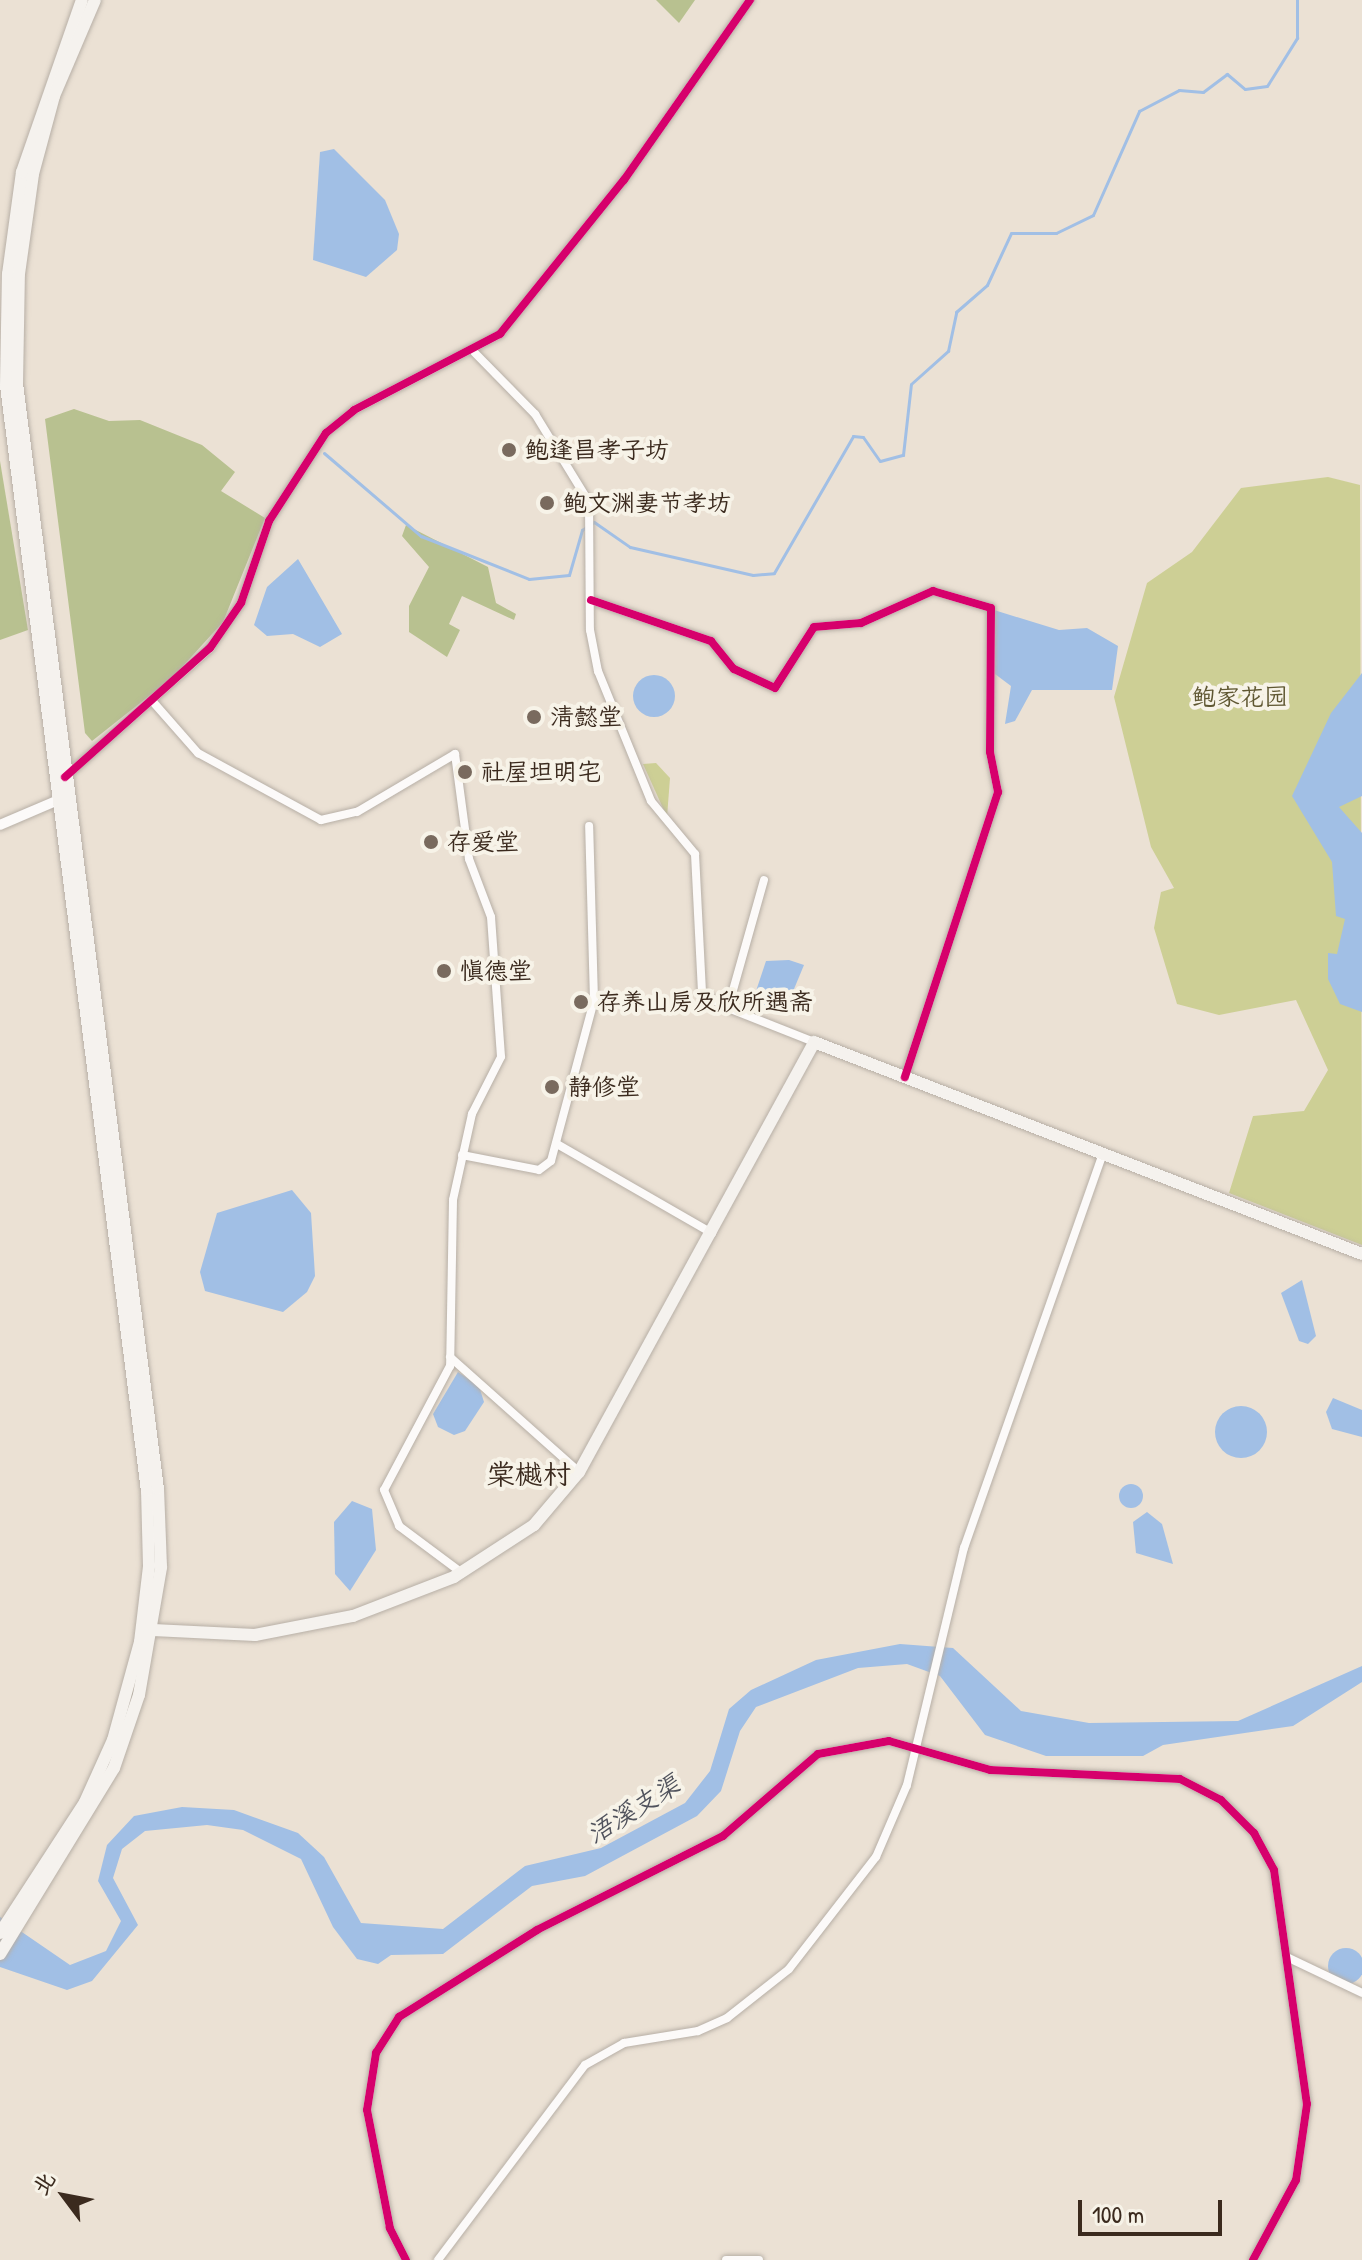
<!DOCTYPE html>
<html>
<head>
<meta charset="utf-8">
<style>
  body { margin:0 }
  #map { position:relative; width:1362px; height:2260px; overflow:hidden; background:#ebe1d4; font-family:"Patrick Hand","LXGW WenKai TC",sans-serif }
  div>[style] { position:absolute }
  [style*='--x'] { left:calc(var(--x)*1px); top:calc(var(--y)*1px); width:calc(var(--w)*1px); rotate:calc(var(--a)*1deg) }
  .green>* { inset:0; background:#cdcf95 }
  .forest>* { inset:0; background:#b8c190 }
  .water>* { inset:0; background:#a1bfe5 }
  .round { border-radius:50% }
  .stream>* { height:3px; margin:-1.5px; padding:0 1.5px; transform-origin:1.5px; border-radius:1.5px; background:#a1bfe5 }
  .roads { filter:drop-shadow(0 0 2px #b7afa6) drop-shadow(0 0 2px #b7afa6) }
  .minor>* { height:8px; margin:-4px; padding:0 4px; transform-origin:4px; border-radius:4px; background:#fcfaf9 }
  .tertiary>* { height:10px; margin:-5px; padding:0 5px; transform-origin:5px; border-radius:5px; background:#fcfaf9 }
  .secondary>* { height:12px; margin:-6px; padding:0 6px; transform-origin:6px; border-radius:6px; background:#f5f2ee }
  .cycleway>* { height:8px; margin:-4px; padding:0 4px; transform-origin:4px; border-radius:4px; background:#d6006c }
  .dots>* { width:22px; height:22px; translate:-50% -50%; box-sizing:border-box; border:4px solid #f7f3e8; border-radius:50% }
  span { translate:-50% -50%; white-space:nowrap; text-align:center; line-height:1.15; -webkit-text-stroke:8px #f7f3e8; paint-order:stroke }
  .poi-label { font-size:24px; color:#3b2a1e }
  .left { translate:0 -50%; text-align:left }
  .park-label { font-size:24px; color:#5f5732 }
  .water-label { font-size:26px; color:#50525c; font-style:italic }
  .quarter-label { font-size:28px; color:#3b2a1e }
  .north { position:absolute; left:24px; top:2156px; width:80px; height:80px; -webkit-text-stroke:6px #f7f3e8; paint-order:stroke; rotate:302deg; font-size:22px; font-weight:700; line-height:32px; text-align:center; color:#3b2a1e }
  .north::after { content:''; display:block; margin:auto; width:28px; height:36px; background:#3b2a1e; clip-path:polygon(50% 0,100% 100%,50% 72%,0 100%) }
  .scale { position:absolute; left:1078px; top:2200px; width:144px; height:36px; box-sizing:border-box; border:4px solid #3b2a1e; border-top:0; padding-left:10px; font-size:24px; line-height:28px; white-space:nowrap; color:#3b2a1e; -webkit-text-stroke:6px #f7f3e8; paint-order:stroke }
</style>
</head>
<body>
<div id="map">
  <div class="green">
    <i style="clip-path:polygon(1328px 477px,1360px 485px,1362px 1245px,1229px 1193px,1253px 1116px,1304px 1111px,1328px 1070px,1296px 1000px,1219px 1015px,1177px 1004px,1154px 928px,1161px 892px,1174px 888px,1151px 847px,1114px 697px,1147px 583px,1192px 552px,1241px 488px)"></i>
    <i style="clip-path:polygon(656px 763px,670px 778px,667px 817px,643px 764px)"></i>
  </div>
  <div class="forest">
    <i style="clip-path:polygon(656px 0,695px 0,679px 23px)"></i>
    <i style="clip-path:polygon(74px 409px,109px 421px,140px 420px,202px 445px,235px 472px,221px 491px,265px 518px,223px 622px,173px 677px,92px 741px,85px 733px,45px 419px)"></i>
    <i style="clip-path:polygon(0 461px,28px 630px,0 640px)"></i>
    <i style="clip-path:polygon(406px 525px,488px 567px,496px 603px,516px 614px,514px 620px,462px 596px,449px 624px,460px 630px,447px 657px,409px 632px,409px 606px,429px 567px,402px 536px)"></i>
  </div>
  <div class="water">
    <i style="clip-path:polygon(334px 149px,385px 200px,399px 234px,397px 250px,366px 277px,313px 260px,320px 152px)"></i>
    <i style="clip-path:polygon(298px 559px,342px 634px,320px 647px,293px 634px,267px 636px,254px 625px,267px 587px)"></i>
    <i style="clip-path:polygon(994px 610px,1059px 630px,1087px 628px,1118px 646px,1112px 690px,1032px 690px,1015px 721px,1005px 724px,1011px 686px,991px 671px)"></i>
    <i style="clip-path:polygon(1362px 673px,1362px 796px,1339px 807px,1362px 833px,1362px 1012px,1340px 1004px,1328px 979px,1328px 953px,1337px 954px,1345px 919px,1336px 916px,1332px 862px,1292px 796px,1331px 713px)"></i>
    <i class="round" style="left:633px;top:675px;width:42px;height:42px"></i>
    <i style="clip-path:polygon(789px 960px,804px 965px,784px 1013px,752px 1003px,766px 961px)"></i>
    <i style="clip-path:polygon(292px 1190px,311px 1213px,315px 1276px,307px 1292px,283px 1312px,205px 1291px,200px 1272px,217px 1213px)"></i>
    <i style="clip-path:polygon(1302px 1280px,1316px 1336px,1308px 1344px,1299px 1341px,1281px 1293px)"></i>
    <i style="clip-path:polygon(458px 1372px,479px 1386px,484px 1402px,465px 1431px,454px 1435px,438px 1427px,433px 1414px)"></i>
    <i style="clip-path:polygon(1333px 1398px,1362px 1410px,1362px 1437px,1332px 1429px,1326px 1412px)"></i>
    <i class="round" style="left:1215px;top:1406px;width:52px;height:52px"></i>
    <i class="round" style="left:1119px;top:1484px;width:24px;height:24px"></i>
    <i style="clip-path:polygon(352px 1501px,372px 1509px,376px 1550px,350px 1591px,335px 1574px,334px 1522px)"></i>
    <i style="clip-path:polygon(1147px 1512px,1162px 1524px,1173px 1564px,1136px 1553px,1133px 1522px)"></i>
    <i style="clip-path:polygon(900px 1644px,953px 1648px,1021px 1711px,1089px 1723px,1238px 1721px,1362px 1666px,1362px 1682px,1293px 1726px,1163px 1745px,1143px 1756px,1046px 1756px,985px 1735px,940px 1676px,907px 1664px,858px 1668px,756px 1707px,740px 1731px,721px 1791px,697px 1816px,585px 1876px,532px 1886px,443px 1954px,391px 1955px,378px 1964px,357px 1959px,333px 1927px,301px 1859px,243px 1830px,207px 1825px,145px 1831px,122px 1849px,113px 1878px,138px 1925px,92px 1981px,67px 1990px,0 1967px,0 1917px,70px 1965px,106px 1951px,121px 1921px,98px 1881px,107px 1845px,134px 1816px,182px 1807px,234px 1810px,298px 1833px,324px 1857px,361px 1923px,443px 1929px,525px 1866px,601px 1848px,685px 1803px,710px 1771px,729px 1709px,751px 1690px,816px 1660px)"></i>
    <i class="round" style="left:1328px;top:1948px;width:36px;height:36px"></i>
  </div>
  <div class="stream">
    <i style="--x:324;--y:453;--w:128;--a:40.6"></i>
    <i style="--x:421;--y:536;--w:116;--a:21.7"></i>
    <i style="--x:529;--y:579;--w:40;--a:-5.7"></i>
    <i style="--x:569;--y:575;--w:47;--a:-73.9"></i>
    <i style="--x:582;--y:530;--w:14;--a:-34"></i>
    <i style="--x:594;--y:522;--w:44;--a:34.8"></i>
    <i style="--x:630;--y:547;--w:126;--a:12.8"></i>
    <i style="--x:753;--y:575;--w:21;--a:-5"></i>
    <i style="--x:774;--y:573;--w:158;--a:-60"></i>
    <i style="--x:853;--y:436;--w:10;--a:6"></i>
    <i style="--x:863;--y:437;--w:29;--a:55"></i>
    <i style="--x:880;--y:461;--w:24;--a:-15"></i>
    <i style="--x:903;--y:455;--w:71;--a:-83.6"></i>
    <i style="--x:911;--y:384;--w:50;--a:-41.7"></i>
    <i style="--x:948;--y:351;--w:40;--a:-78"></i>
    <i style="--x:956;--y:312;--w:41;--a:-41.1"></i>
    <i style="--x:987;--y:285;--w:57;--a:-65.2"></i>
    <i style="--x:1011;--y:233;--w:45;--a:0"></i>
    <i style="--x:1056;--y:233;--w:41;--a:-25.9"></i>
    <i style="--x:1093;--y:215;--w:114;--a:-66.1"></i>
    <i style="--x:1139;--y:111;--w:45;--a:-27.7"></i>
    <i style="--x:1179;--y:90;--w:24;--a:5"></i>
    <i style="--x:1203;--y:92;--w:30;--a:-37"></i>
    <i style="--x:1227;--y:74;--w:23;--a:40"></i>
    <i style="--x:1245;--y:89;--w:22;--a:-8"></i>
    <i style="--x:1267;--y:86;--w:57;--a:-58"></i>
    <i style="--x:1297;--y:38;--w:38;--a:-90"></i>
  </div>
  <div class="roads">
    <div class="minor">
      <i style="--x:475;--y:353;--w:86;--a:45.5"></i>
      <i style="--x:535;--y:414;--w:103;--a:58.5"></i>
      <i style="--x:589;--y:502;--w:128;--a:89.6"></i>
      <i style="--x:590;--y:630;--w:42;--a:79"></i>
      <i style="--x:598;--y:671;--w:140;--a:67.8"></i>
      <i style="--x:651;--y:801;--w:69;--a:50.3"></i>
      <i style="--x:695;--y:854;--w:140;--a:87.1"></i>
      <i style="--x:702;--y:994;--w:30;--a:28"></i>
      <i style="--x:591;--y:600;--w:127;--a:18.9"></i>
      <i style="--x:711;--y:641;--w:36;--a:51"></i>
      <i style="--x:734;--y:669;--w:45;--a:24.9"></i>
      <i style="--x:775;--y:688;--w:72;--a:-57.4"></i>
      <i style="--x:814;--y:627;--w:47;--a:-4.9"></i>
      <i style="--x:861;--y:623;--w:79;--a:-24"></i>
      <i style="--x:933;--y:591;--w:60;--a:16.3"></i>
      <i style="--x:991;--y:608;--w:144;--a:90.4"></i>
      <i style="--x:990;--y:752;--w:41;--a:78.7"></i>
      <i style="--x:998;--y:792;--w:300;--a:108.1"></i>
      <i style="--x:154;--y:703;--w:67;--a:48.7"></i>
      <i style="--x:198;--y:753;--w:140;--a:28.6"></i>
      <i style="--x:321;--y:820;--w:37;--a:-13"></i>
      <i style="--x:357;--y:812;--w:114;--a:-30.6"></i>
      <i style="--x:455;--y:754;--w:106;--a:82.4"></i>
      <i style="--x:469;--y:859;--w:62;--a:69.2"></i>
      <i style="--x:491;--y:917;--w:140;--a:85.9"></i>
      <i style="--x:501;--y:1057;--w:64;--a:117"></i>
      <i style="--x:472;--y:1114;--w:88;--a:102.5"></i>
      <i style="--x:453;--y:1200;--w:166;--a:91"></i>
      <i style="--x:450;--y:1366;--w:140;--a:118"></i>
      <i style="--x:384;--y:1490;--w:39;--a:67"></i>
      <i style="--x:399;--y:1526;--w:79;--a:36.7"></i>
      <i style="--x:66;--y:776;--w:193;--a:-41.6"></i>
      <i style="--x:210;--y:648;--w:55;--a:-55.4"></i>
      <i style="--x:241;--y:603;--w:87;--a:-71.1"></i>
      <i style="--x:269;--y:521;--w:105;--a:-57.1"></i>
      <i style="--x:326;--y:433;--w:36;--a:-39"></i>
      <i style="--x:354;--y:410;--w:165;--a:-27.5"></i>
      <i style="--x:500;--y:334;--w:198;--a:-51.2"></i>
      <i style="--x:624;--y:180;--w:220;--a:-55"></i>
      <i style="--x:764;--y:880;--w:133;--a:105.7"></i>
      <i style="--x:728;--y:1008;--w:92;--a:21.6"></i>
      <i style="--x:557;--y:1144;--w:179;--a:29.9"></i>
      <i style="--x:462;--y:1155;--w:78;--a:11"></i>
      <i style="--x:539;--y:1170;--w:15;--a:-37"></i>
      <i style="--x:551;--y:1161;--w:167;--a:-75"></i>
      <i style="--x:594;--y:1000;--w:174;--a:-91.6"></i>
      <i style="--x:450;--y:1357;--w:173;--a:41.7"></i>
      <i style="--x:1289;--y:1958;--w:81;--a:25.6"></i>
      <i style="--x:406;--y:2260;--w:36;--a:-117"></i>
      <i style="--x:390;--y:2228;--w:120;--a:-101"></i>
      <i style="--x:367;--y:2110;--w:58;--a:-81"></i>
      <i style="--x:376;--y:2053;--w:43;--a:-57.4"></i>
      <i style="--x:399;--y:2017;--w:163;--a:-32.2"></i>
      <i style="--x:537;--y:1930;--w:208;--a:-26.8"></i>
      <i style="--x:723;--y:1836;--w:125;--a:-40.8"></i>
      <i style="--x:818;--y:1754;--w:72;--a:-10.4"></i>
      <i style="--x:889;--y:1741;--w:105;--a:16"></i>
      <i style="--x:990;--y:1770;--w:190;--a:2.7"></i>
      <i style="--x:1180;--y:1779;--w:46;--a:27.1"></i>
      <i style="--x:1221;--y:1800;--w:47;--a:45"></i>
      <i style="--x:1254;--y:1833;--w:42;--a:61.6"></i>
      <i style="--x:1274;--y:1870;--w:236;--a:82"></i>
      <i style="--x:1307;--y:2104;--w:77;--a:98.2"></i>
      <i style="--x:1296;--y:2180;--w:91;--a:118.3"></i>
      <i style="--x:438;--y:2260;--w:244;--a:-53"></i>
      <i style="--x:585;--y:2065;--w:45;--a:-29.4"></i>
      <i style="--x:624;--y:2043;--w:75;--a:-9.2"></i>
      <i style="--x:698;--y:2031;--w:32;--a:-24"></i>
      <i style="--x:727;--y:2018;--w:79;--a:-38.3"></i>
      <i style="--x:789;--y:1969;--w:142;--a:-52.2"></i>
      <i style="--x:876;--y:1857;--w:78;--a:-66.7"></i>
      <i style="--x:907;--y:1785;--w:244;--a:-76.5"></i>
      <i style="--x:964;--y:1548;--w:418;--a:-70.6"></i>
      <i style="--x:726;--y:2260;--w:33;--a:0"></i>
    </div>
    <div class="tertiary">
      <i style="--x:0;--y:825;--w:61;--a:-23.2"></i>
    </div>
    <div class="secondary">
      <i style="--x:153;--y:1630;--w:102;--a:2.8"></i>
      <i style="--x:255;--y:1635;--w:100;--a:-11"></i>
      <i style="--x:353;--y:1616;--w:108;--a:-21.1"></i>
      <i style="--x:454;--y:1577;--w:95;--a:-33"></i>
      <i style="--x:534;--y:1525;--w:70;--a:-49.7"></i>
      <i style="--x:579;--y:1472;--w:490;--a:-61.3"></i>
      <i style="--x:814;--y:1042;--w:588;--a:21.15"></i>
      <i style="--x:0;--y:1933;--w:156;--a:-57"></i>
      <i style="--x:85;--y:1802;--w:68;--a:-65.7"></i>
      <i style="--x:113;--y:1740;--w:102;--a:-74.6"></i>
      <i style="--x:140;--y:1642;--w:77;--a:-83.2"></i>
      <i style="--x:149;--y:1566;--w:75;--a:-91.5"></i>
      <i style="--x:147;--y:1491;--w:1115;--a:-97.27"></i>
      <i style="--x:6;--y:385;--w:111;--a:-89"></i>
      <i style="--x:8;--y:274;--w:103;--a:-82.2"></i>
      <i style="--x:22;--y:172;--w:182;--a:-70.8"></i>
      <i style="--x:0;--y:1954;--w:218;--a:-58.5"></i>
      <i style="--x:114;--y:1768;--w:77;--a:-71.1"></i>
      <i style="--x:139;--y:1695;--w:130;--a:-80.2"></i>
      <i style="--x:161;--y:1567;--w:78;--a:-92.2"></i>
      <i style="--x:158;--y:1489;--w:1114;--a:-97.27"></i>
      <i style="--x:17;--y:384;--w:110;--a:-89"></i>
      <i style="--x:19;--y:274;--w:101;--a:-82"></i>
      <i style="--x:33;--y:174;--w:81;--a:-74.9"></i>
      <i style="--x:54;--y:96;--w:104;--a:-66.9"></i>
    </div>
  </div>
  <div class="cycleway">
    <i style="--x:591;--y:600;--w:127;--a:18.9"></i>
    <i style="--x:711;--y:641;--w:36;--a:51"></i>
    <i style="--x:734;--y:669;--w:45;--a:24.9"></i>
    <i style="--x:775;--y:688;--w:72;--a:-57.4"></i>
    <i style="--x:814;--y:627;--w:47;--a:-4.9"></i>
    <i style="--x:861;--y:623;--w:79;--a:-24"></i>
    <i style="--x:933;--y:591;--w:60;--a:16.3"></i>
    <i style="--x:991;--y:608;--w:144;--a:90.4"></i>
    <i style="--x:990;--y:752;--w:41;--a:78.7"></i>
    <i style="--x:998;--y:792;--w:300;--a:108.1"></i>
    <i style="--x:65;--y:777;--w:194;--a:-41.7"></i>
    <i style="--x:210;--y:648;--w:55;--a:-55.4"></i>
    <i style="--x:241;--y:603;--w:87;--a:-71.1"></i>
    <i style="--x:269;--y:521;--w:105;--a:-57.1"></i>
    <i style="--x:326;--y:433;--w:36;--a:-39"></i>
    <i style="--x:354;--y:410;--w:165;--a:-27.5"></i>
    <i style="--x:500;--y:334;--w:198;--a:-51.2"></i>
    <i style="--x:624;--y:180;--w:220;--a:-55"></i>
    <i style="--x:406;--y:2260;--w:36;--a:-117"></i>
    <i style="--x:390;--y:2228;--w:120;--a:-101"></i>
    <i style="--x:367;--y:2110;--w:58;--a:-81"></i>
    <i style="--x:376;--y:2053;--w:43;--a:-57.4"></i>
    <i style="--x:399;--y:2017;--w:163;--a:-32.2"></i>
    <i style="--x:537;--y:1930;--w:208;--a:-26.8"></i>
    <i style="--x:723;--y:1836;--w:125;--a:-40.8"></i>
    <i style="--x:818;--y:1754;--w:72;--a:-10.4"></i>
    <i style="--x:889;--y:1741;--w:105;--a:16"></i>
    <i style="--x:990;--y:1770;--w:190;--a:2.7"></i>
    <i style="--x:1180;--y:1779;--w:46;--a:27.1"></i>
    <i style="--x:1221;--y:1800;--w:47;--a:45"></i>
    <i style="--x:1254;--y:1833;--w:42;--a:61.6"></i>
    <i style="--x:1274;--y:1870;--w:236;--a:82"></i>
    <i style="--x:1307;--y:2104;--w:77;--a:98.2"></i>
    <i style="--x:1296;--y:2180;--w:91;--a:118.3"></i>
  </div>
  <div class="dots">
    <i style="left:509px;top:450px;background:#796a5e"></i>
    <i style="left:547px;top:503px;background:#796a5e"></i>
    <i style="left:534px;top:717px;background:#796a5e"></i>
    <i style="left:465px;top:772px;background:#796a5e"></i>
    <i style="left:431px;top:842px;background:#796a5e"></i>
    <i style="left:444px;top:971px;background:#796a5e"></i>
    <i style="left:581px;top:1002px;background:#796a5e"></i>
    <i style="left:552px;top:1087px;background:#796a5e"></i>
  </div>
  <div class="poi-label">
    <span class="left" style="left:525px;top:450px">鲍逢昌孝子坊</span>
    <span class="left" style="left:563px;top:503px">鲍文渊妻节孝坊</span>
    <span class="left" style="left:550px;top:717px">清懿堂</span>
    <span class="left" style="left:481px;top:772px">社屋坦明宅</span>
    <span class="left" style="left:447px;top:842px">存爱堂</span>
    <span class="left" style="left:460px;top:971px">慎德堂</span>
    <span class="left" style="left:597px;top:1002px">存养山房及欣所遇斋</span>
    <span class="left" style="left:568px;top:1087px">静修堂</span>
  </div>
  <div class="park-label">
    <span style="left:1240px;top:697px">鲍家花园</span>
  </div>
  <div class="water-label">
    <span style="left:633px;top:1809px;rotate:-32deg">浯溪支渠</span>
  </div>
  <div class="quarter-label">
    <span style="left:529px;top:1474px">棠樾村</span>
  </div>
  <div class="north">北</div>
  <div class="scale">100 m</div>
</div>
</body>
</html>
